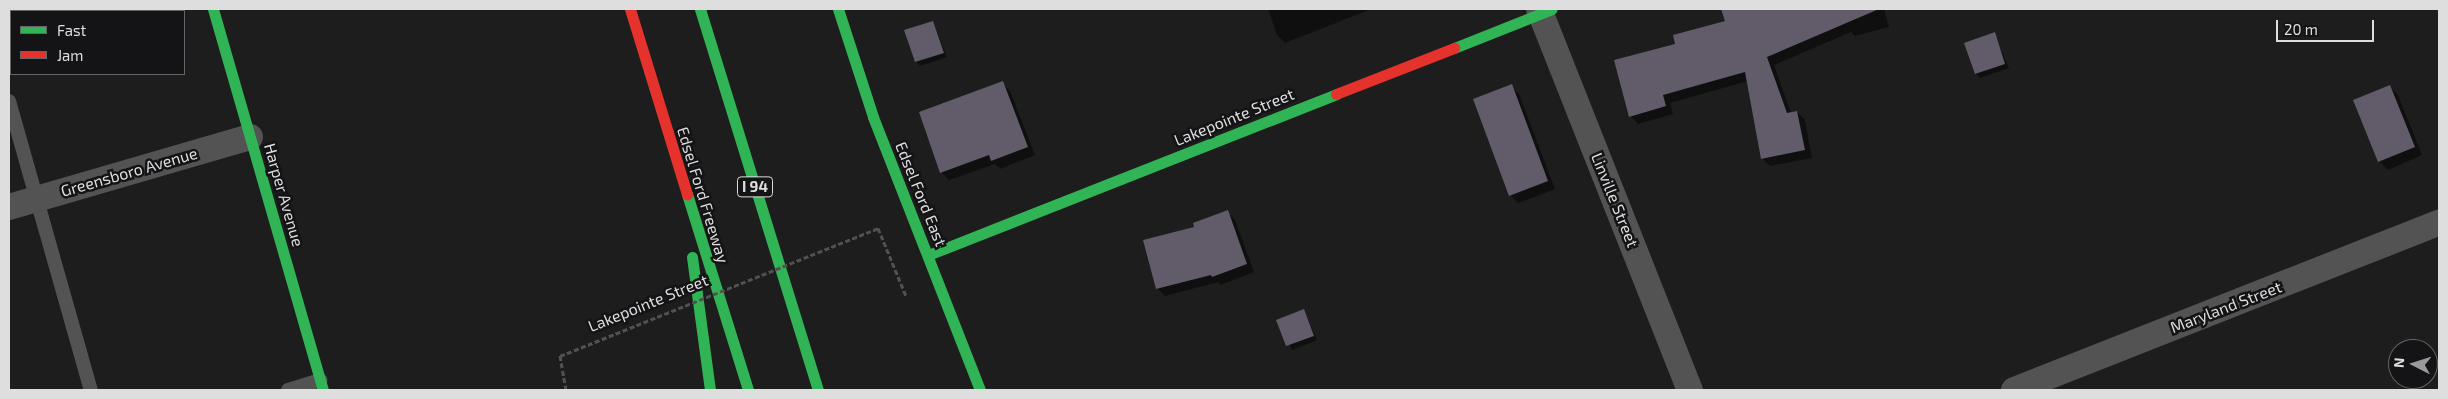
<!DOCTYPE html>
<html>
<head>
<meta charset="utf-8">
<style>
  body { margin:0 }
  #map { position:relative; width:2448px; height:399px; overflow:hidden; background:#1d1d1d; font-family:"Exo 2",sans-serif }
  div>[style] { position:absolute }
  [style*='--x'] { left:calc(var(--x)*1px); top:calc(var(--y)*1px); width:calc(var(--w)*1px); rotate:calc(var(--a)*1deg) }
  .shadow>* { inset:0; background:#0007 }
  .building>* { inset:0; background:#625b69 }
  .lane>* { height:14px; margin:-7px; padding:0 7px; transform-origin:7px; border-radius:7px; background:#535353 }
  .street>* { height:26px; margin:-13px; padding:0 13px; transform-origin:13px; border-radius:13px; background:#535353 }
  .fast>* { height:11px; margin:-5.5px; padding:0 5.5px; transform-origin:5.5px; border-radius:5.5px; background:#30b455 }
  .jam>* { height:11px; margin:-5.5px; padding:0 5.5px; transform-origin:5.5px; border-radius:5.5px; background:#e5322d }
  .path-bridge>* { height:3px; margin-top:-1.5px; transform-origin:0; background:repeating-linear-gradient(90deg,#515151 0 5px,transparent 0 7.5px) }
  span { translate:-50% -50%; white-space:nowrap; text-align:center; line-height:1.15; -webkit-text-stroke:5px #141315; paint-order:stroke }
  .shield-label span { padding:1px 4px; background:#141315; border:1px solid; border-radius:4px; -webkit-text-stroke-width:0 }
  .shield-label { font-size:15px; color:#dededf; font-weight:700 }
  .street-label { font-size:16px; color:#dededf }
  .frame { position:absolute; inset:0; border:10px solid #dededf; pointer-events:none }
  .legend { position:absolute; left:10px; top:10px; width:175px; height:65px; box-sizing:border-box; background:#141315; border:1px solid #656466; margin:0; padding:6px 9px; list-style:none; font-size:15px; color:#dededf }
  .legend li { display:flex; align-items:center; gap:10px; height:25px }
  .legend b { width:25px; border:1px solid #656466 }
  .north { position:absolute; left:2388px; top:339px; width:50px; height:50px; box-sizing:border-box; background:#141315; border:1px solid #656466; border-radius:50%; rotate:275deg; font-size:14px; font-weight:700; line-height:20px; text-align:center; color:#dededf }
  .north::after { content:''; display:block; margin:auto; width:18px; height:22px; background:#9a9a9b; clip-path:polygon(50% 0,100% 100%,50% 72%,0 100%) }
  .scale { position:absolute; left:2276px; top:20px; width:98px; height:22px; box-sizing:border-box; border:2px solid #dededf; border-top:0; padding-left:6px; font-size:15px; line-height:18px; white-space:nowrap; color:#dededf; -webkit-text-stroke:4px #141315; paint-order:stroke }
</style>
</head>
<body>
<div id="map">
  <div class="shadow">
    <i style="clip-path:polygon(1268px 9px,1368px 9px,1369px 10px,1285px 43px,1277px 35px)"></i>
    <i style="clip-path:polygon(1730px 9px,1884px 9px,1889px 27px,1855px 36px,1851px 32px,1774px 65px,1791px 113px,1797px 112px,1805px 120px,1812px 158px,1770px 166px,1762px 158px,1748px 81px,1670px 103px,1673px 114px,1638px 124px,1631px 116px,1727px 22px,1723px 11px)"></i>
    <i style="clip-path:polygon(933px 22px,947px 57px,920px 66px,916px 61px)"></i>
    <i style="clip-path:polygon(1994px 34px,2009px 68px,1980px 78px,1976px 74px)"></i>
    <i style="clip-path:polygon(1002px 83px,1010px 91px,1035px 155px,1000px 169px,995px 164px,949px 180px,941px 172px)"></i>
    <i style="clip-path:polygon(1511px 86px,1519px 94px,1555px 189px,1518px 203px,1510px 195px)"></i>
    <i style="clip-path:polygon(2390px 87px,2398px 95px,2422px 155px,2388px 170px,2380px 162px,2355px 101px)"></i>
    <i style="clip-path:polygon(1227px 212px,1235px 220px,1254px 272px,1221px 285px,1218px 282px,1165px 296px,1157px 288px,1196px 228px)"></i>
    <i style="clip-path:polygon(1304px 311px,1317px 340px,1292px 350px,1278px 321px)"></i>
  </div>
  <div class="building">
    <i style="clip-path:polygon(1721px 9px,1879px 9px,1767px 57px,1787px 113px,1797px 111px,1805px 150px,1761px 159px,1745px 72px,1663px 95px,1666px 106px,1629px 117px,1614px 60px,1675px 44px,1673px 35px,1725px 21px)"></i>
    <i style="clip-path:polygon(933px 21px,944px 53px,915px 62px,904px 30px)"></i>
    <i style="clip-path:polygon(1995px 32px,2005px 64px,1975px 74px,1964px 43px)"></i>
    <i style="clip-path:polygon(1003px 81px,1028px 147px,991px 161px,989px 155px,940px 173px,919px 112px)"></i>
    <i style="clip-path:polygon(1512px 84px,1548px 181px,1509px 196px,1473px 99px)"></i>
    <i style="clip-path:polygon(2390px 85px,2415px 147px,2378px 162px,2353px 100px)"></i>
    <i style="clip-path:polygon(1228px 210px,1247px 264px,1212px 277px,1211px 275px,1156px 289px,1143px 240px,1194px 227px,1193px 223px)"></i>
    <i style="clip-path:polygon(1304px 309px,1314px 336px,1286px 346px,1276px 320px)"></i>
  </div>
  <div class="lane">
    <i style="--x:9;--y:101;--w:300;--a:74.2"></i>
    <i style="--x:288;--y:390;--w:34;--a:-17"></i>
  </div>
  <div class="street">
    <i style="--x:1539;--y:9;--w:410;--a:68.4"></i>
    <i style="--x:9;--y:207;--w:251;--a:-16.2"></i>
    <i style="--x:2014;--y:390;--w:457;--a:-21.5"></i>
  </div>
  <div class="fast">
    <i style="--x:213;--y:9;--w:397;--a:73.9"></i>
    <i style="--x:700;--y:9;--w:399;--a:72.8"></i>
    <i style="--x:838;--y:9;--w:114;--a:72"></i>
    <i style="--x:873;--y:117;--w:293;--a:68.6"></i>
    <i style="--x:1454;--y:48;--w:105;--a:-21.7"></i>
    <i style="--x:687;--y:194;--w:205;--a:72.7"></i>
    <i style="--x:928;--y:255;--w:439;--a:-21.5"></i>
    <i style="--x:692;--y:257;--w:134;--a:82.3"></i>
  </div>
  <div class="jam">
    <i style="--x:630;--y:9;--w:194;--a:72.9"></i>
    <i style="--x:1336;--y:94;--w:127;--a:-21.3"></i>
  </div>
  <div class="path-bridge">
    <i style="--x:566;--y:390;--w:35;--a:-100"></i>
    <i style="--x:560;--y:356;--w:343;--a:-21.9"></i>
    <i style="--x:878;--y:228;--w:74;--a:67.6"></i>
  </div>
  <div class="shield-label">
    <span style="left:755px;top:187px">I 94</span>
  </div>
  <div class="street-label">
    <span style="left:1234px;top:117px;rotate:-22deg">Lakepointe Street</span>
    <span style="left:129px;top:172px;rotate:-16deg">Greensboro Avenue</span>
    <span style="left:921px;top:194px;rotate:68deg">Edsel Ford East</span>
    <span style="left:284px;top:195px;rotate:74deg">Harper Avenue</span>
    <span style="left:703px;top:195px;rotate:73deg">Edsel Ford Freeway</span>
    <span style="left:1615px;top:200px;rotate:68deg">Linville Street</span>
    <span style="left:648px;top:303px;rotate:-22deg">Lakepointe Street</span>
    <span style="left:2226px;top:307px;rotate:-21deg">Maryland Street</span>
  </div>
  <div class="frame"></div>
  <ul class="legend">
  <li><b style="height:6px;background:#30b455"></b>Fast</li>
  <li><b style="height:6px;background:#e5322d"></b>Jam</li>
  </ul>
  <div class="north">N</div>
  <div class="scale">20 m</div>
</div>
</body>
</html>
